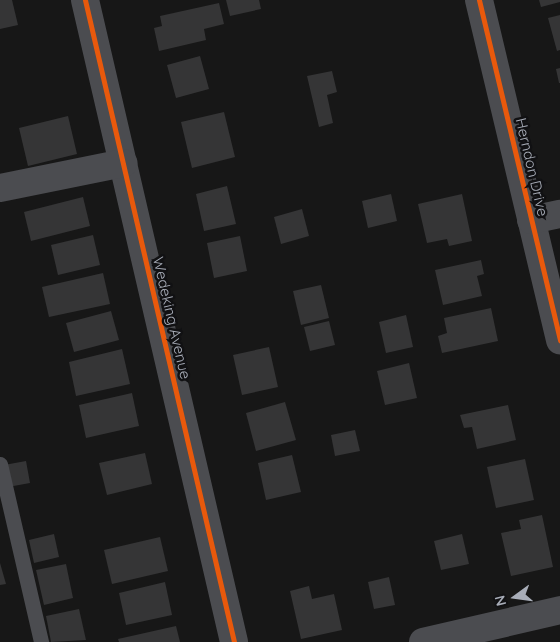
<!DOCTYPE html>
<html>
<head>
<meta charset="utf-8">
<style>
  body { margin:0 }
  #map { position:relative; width:560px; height:642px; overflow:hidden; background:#171717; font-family:Quicksand,sans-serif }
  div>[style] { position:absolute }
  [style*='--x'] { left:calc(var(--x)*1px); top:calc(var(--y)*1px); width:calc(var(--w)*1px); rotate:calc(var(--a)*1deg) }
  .building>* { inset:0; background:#353536 }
  .service>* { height:15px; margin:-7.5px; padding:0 7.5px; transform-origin:7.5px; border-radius:7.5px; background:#4b4c50 }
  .minor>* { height:28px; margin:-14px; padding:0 14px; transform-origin:14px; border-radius:14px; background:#4b4c50 }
  .cycleway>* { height:5px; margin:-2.5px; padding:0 2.5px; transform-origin:2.5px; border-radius:2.5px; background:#e8590c }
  span { translate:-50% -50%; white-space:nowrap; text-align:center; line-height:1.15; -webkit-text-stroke:5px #111113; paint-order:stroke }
  .street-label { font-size:15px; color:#a8adb8 }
  .north { position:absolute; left:490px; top:572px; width:50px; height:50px; -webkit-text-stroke:4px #111113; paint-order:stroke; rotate:256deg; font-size:14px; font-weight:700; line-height:20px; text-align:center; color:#a8adb8 }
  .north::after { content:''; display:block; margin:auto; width:18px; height:22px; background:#a8adb8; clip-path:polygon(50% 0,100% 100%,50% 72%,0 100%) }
</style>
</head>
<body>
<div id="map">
  <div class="building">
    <i style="clip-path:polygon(0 0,12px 0,18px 25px,0 29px)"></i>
    <i style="clip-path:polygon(226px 0,259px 0,261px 9px,230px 16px)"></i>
    <i style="clip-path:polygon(539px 0,560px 0,560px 2px,541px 7px)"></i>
    <i style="clip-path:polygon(219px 3px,224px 24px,204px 29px,206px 40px,159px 51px,154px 28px,162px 26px,160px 16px)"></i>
    <i style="clip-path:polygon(560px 15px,560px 50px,557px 51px,548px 18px)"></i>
    <i style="clip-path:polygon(200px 56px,209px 89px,176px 98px,167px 65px)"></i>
    <i style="clip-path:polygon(560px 68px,560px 83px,559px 83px,556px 69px)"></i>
    <i style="clip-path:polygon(332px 71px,337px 92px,327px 95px,333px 123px,319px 127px,307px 76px)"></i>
    <i style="clip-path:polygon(224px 112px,235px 157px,192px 168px,181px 122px)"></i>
    <i style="clip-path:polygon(68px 116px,77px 154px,28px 166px,19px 128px)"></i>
    <i style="clip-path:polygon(227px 186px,236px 224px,204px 231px,196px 194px)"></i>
    <i style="clip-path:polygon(391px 194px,397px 221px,368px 228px,362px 201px)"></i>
    <i style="clip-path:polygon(462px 194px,472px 241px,449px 246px,447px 239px,427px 243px,418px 204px)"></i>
    <i style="clip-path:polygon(83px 197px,90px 226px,31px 241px,24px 212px)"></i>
    <i style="clip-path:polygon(302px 209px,309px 236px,281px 244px,274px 217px)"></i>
    <i style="clip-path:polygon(93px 235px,100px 265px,58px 275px,51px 245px)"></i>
    <i style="clip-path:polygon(240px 236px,247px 271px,214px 278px,207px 243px)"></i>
    <i style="clip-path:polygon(481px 260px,484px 274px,477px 276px,482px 296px,443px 305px,435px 270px)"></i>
    <i style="clip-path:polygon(103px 273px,110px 304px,49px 317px,42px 287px)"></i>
    <i style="clip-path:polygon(321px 285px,329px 318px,301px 325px,293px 291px)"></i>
    <i style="clip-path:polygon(491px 308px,498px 341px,442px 353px,438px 336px,447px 333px,444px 318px)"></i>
    <i style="clip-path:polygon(111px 311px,119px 340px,74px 352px,66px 323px)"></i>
    <i style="clip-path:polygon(406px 315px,413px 347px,386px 353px,379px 322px)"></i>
    <i style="clip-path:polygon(329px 321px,335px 345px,310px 351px,304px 327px)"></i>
    <i style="clip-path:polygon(269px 347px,278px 387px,242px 395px,233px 355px)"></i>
    <i style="clip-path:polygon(122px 349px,130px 384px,76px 396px,69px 362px)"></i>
    <i style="clip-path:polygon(409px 363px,417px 398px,385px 405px,377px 371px)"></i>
    <i style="clip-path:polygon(132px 393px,139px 426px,86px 438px,79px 405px)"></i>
    <i style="clip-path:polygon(285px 402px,296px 440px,256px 451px,246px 413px)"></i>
    <i style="clip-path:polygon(508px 405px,516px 440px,477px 449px,472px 427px,464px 428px,460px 415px)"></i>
    <i style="clip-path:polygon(355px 430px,360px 451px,335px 456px,331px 435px)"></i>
    <i style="clip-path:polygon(145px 453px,152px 484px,107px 495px,99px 463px)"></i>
    <i style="clip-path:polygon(292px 455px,301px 492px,266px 500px,258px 463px)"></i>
    <i style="clip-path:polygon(525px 459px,534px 500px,496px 508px,487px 467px)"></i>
    <i style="clip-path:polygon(26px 461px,30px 483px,8px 487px,4px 465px)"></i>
    <i style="clip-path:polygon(542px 515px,553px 567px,511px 576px,501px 533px,521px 529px,519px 520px)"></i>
    <i style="clip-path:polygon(54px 534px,59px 557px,34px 563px,29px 540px)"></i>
    <i style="clip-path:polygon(462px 534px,469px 564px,441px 570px,434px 541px)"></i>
    <i style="clip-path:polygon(160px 537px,168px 571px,112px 584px,104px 550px)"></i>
    <i style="clip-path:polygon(0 563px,6px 584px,0 585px)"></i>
    <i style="clip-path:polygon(66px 564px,73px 598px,44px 605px,36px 570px)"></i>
    <i style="clip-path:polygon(389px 577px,395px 605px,374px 609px,368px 582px)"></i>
    <i style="clip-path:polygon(165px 582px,172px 615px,126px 625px,119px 593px)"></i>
    <i style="clip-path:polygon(309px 586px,312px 599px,334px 594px,342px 630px,301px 639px,290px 591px)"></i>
    <i style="clip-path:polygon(79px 609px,86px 640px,51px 642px,46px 616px)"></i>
    <i style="clip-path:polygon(176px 626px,180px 642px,119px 642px,118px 639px)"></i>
  </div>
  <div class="service">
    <i style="--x:0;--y:464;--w:183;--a:77"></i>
  </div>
  <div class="minor">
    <i style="--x:85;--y:0;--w:659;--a:76.93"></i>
    <i style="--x:479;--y:0;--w:350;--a:76.6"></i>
    <i style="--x:0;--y:188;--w:126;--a:-11.4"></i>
    <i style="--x:531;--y:220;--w:30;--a:-12"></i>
    <i style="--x:423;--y:642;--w:141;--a:-13.1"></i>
  </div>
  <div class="cycleway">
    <i style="--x:85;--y:0;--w:659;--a:76.93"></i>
    <i style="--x:479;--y:0;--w:350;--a:76.6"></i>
  </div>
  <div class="street-label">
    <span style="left:532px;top:167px;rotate:77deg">Herndon Drive</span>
    <span style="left:172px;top:318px;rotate:77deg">Wedeking Avenue</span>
  </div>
  <div class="north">N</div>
</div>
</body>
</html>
